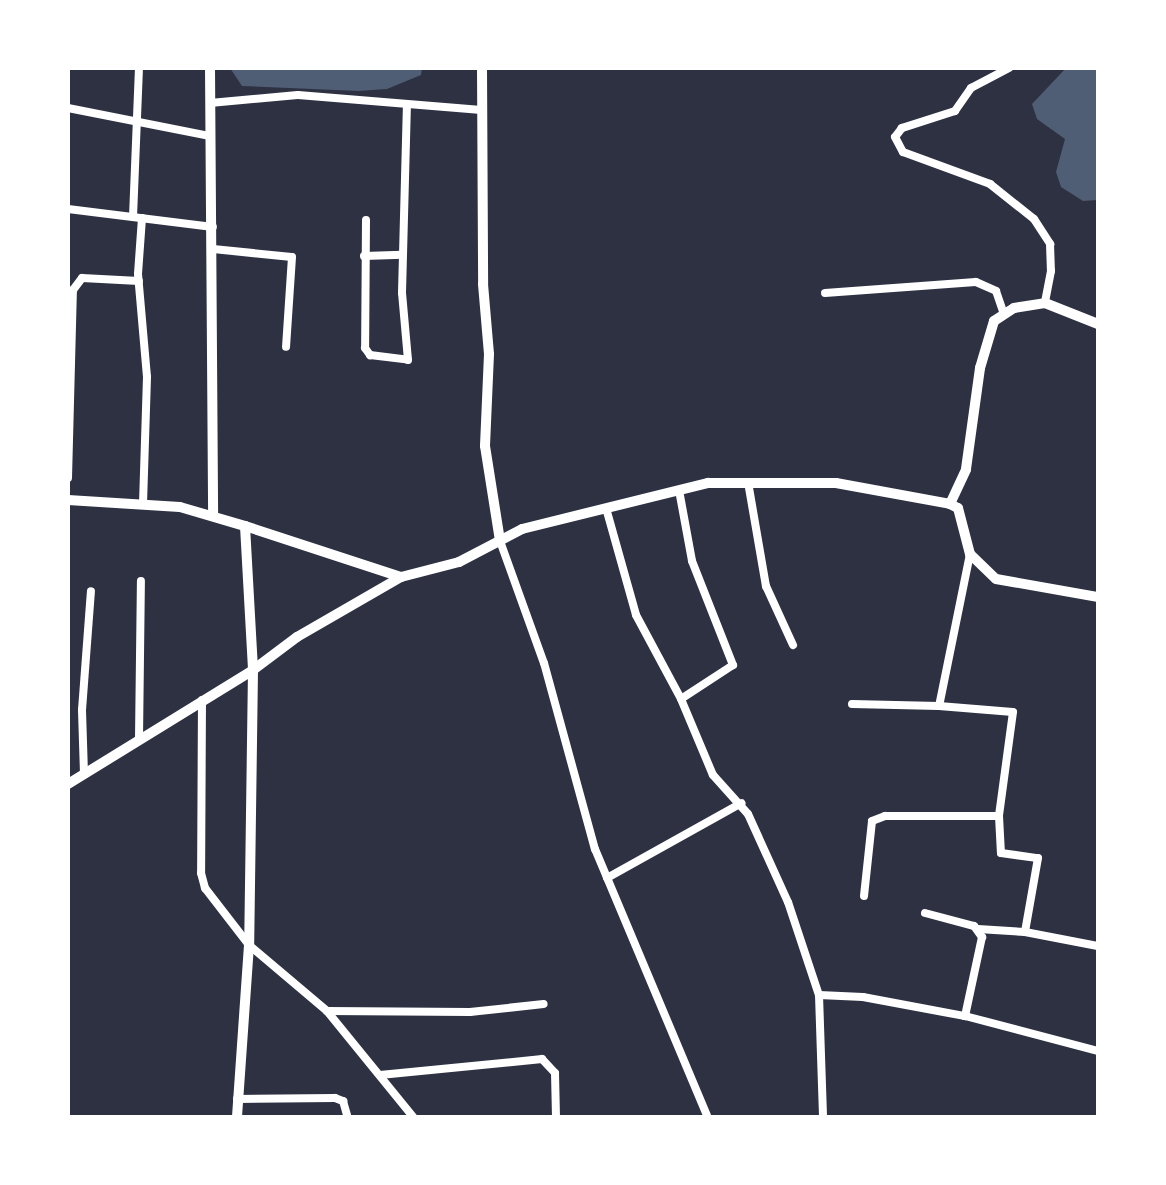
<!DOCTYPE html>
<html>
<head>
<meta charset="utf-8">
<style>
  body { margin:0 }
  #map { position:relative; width:1166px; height:1185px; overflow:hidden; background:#2d3142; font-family:Helvetica,sans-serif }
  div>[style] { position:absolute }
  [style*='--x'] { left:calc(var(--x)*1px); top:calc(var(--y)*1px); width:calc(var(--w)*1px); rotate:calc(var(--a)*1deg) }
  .water>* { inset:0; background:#4f5d75 }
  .minor>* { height:8px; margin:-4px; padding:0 4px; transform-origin:4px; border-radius:4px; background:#fff }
  .tertiary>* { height:10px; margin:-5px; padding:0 5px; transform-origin:5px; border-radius:5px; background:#fff }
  span { translate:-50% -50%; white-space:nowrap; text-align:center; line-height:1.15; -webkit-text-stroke:8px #fff; paint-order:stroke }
  .frame { position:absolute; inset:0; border:70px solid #fff; pointer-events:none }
</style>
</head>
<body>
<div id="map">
  <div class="water">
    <i style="clip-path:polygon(230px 68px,422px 68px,421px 75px,387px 89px,358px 91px,242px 86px)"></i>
    <i style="clip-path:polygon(1066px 68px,1098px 68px,1098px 200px,1083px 201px,1061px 187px,1056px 172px,1065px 139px,1037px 119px,1032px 104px)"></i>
  </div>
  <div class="minor">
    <i style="--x:1009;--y:68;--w:43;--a:152.2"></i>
    <i style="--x:971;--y:88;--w:28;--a:125"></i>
    <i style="--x:955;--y:111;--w:56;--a:162.2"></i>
    <i style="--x:902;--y:128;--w:11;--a:128"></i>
    <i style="--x:895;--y:137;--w:17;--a:62"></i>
    <i style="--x:903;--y:152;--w:93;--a:20.2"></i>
    <i style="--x:990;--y:184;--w:56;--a:38.5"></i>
    <i style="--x:1034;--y:219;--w:30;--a:57"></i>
    <i style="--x:1050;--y:244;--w:27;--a:88"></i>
    <i style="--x:1051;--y:271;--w:33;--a:101"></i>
    <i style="--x:210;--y:103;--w:88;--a:-5.2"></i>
    <i style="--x:298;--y:95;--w:184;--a:4.7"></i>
    <i style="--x:68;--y:108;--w:145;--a:11.2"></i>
    <i style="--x:68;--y:209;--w:146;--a:7.1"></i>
    <i style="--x:133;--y:217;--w:149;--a:-87.7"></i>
    <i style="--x:142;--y:218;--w:56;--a:94.1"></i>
    <i style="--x:138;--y:274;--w:103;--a:85"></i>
    <i style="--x:147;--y:377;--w:127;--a:91.8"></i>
    <i style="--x:366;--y:220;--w:128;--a:90.4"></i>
    <i style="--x:365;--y:348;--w:9;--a:54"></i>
    <i style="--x:370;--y:355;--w:38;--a:7"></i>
    <i style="--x:408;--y:360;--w:67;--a:-95.1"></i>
    <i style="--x:402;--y:293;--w:188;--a:-88.5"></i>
    <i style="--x:213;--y:249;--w:79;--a:5.8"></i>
    <i style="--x:292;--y:257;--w:90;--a:93.8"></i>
    <i style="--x:364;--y:256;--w:38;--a:-2"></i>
    <i style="--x:825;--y:293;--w:151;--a:-4.2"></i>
    <i style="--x:976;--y:282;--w:22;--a:24"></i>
    <i style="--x:996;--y:291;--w:24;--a:71"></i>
    <i style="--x:68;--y:478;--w:188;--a:-88.5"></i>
    <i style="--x:73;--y:290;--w:15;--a:-53"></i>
    <i style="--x:82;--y:278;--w:57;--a:3"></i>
    <i style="--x:748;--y:482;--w:106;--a:80.2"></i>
    <i style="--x:766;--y:586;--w:65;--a:65.4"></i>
    <i style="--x:679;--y:490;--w:72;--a:79.6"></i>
    <i style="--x:692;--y:561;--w:112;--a:68.5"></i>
    <i style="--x:733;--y:665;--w:62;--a:146.8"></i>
    <i style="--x:606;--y:508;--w:111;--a:74.3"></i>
    <i style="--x:636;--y:615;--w:95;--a:61.8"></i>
    <i style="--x:681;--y:699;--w:82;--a:67.2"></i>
    <i style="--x:713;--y:775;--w:52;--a:48.1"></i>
    <i style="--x:748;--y:814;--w:97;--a:65.6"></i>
    <i style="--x:788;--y:902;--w:98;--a:71.6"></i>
    <i style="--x:819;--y:995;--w:44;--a:2.6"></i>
    <i style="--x:863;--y:997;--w:104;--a:10.6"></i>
    <i style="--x:965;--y:1016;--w:138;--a:14.7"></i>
    <i style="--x:500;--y:541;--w:130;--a:70.2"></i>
    <i style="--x:544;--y:663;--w:193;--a:74.7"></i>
    <i style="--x:595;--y:849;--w:292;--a:67.2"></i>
    <i style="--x:970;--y:554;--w:155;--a:101.5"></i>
    <i style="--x:939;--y:706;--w:74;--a:4.6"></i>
    <i style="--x:1013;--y:712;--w:105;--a:97.7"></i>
    <i style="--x:999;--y:816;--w:37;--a:87"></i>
    <i style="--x:1001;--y:853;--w:37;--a:8"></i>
    <i style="--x:1038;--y:858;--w:75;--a:100"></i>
    <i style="--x:1025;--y:932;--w:74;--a:10.9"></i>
    <i style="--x:202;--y:700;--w:173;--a:90.3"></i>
    <i style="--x:201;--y:873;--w:16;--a:75"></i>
    <i style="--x:205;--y:888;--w:72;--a:52.3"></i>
    <i style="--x:249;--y:945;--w:102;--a:40.2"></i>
    <i style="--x:327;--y:1011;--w:138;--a:50.9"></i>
    <i style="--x:852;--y:704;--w:87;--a:1.3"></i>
    <i style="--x:139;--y:738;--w:157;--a:-89.3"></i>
    <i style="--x:84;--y:774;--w:64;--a:-91.8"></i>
    <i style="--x:82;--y:710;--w:119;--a:-85.7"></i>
    <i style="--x:607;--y:878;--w:154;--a:-29.1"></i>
    <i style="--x:864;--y:896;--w:75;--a:-83.9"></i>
    <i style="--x:872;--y:821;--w:14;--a:-21"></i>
    <i style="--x:885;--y:816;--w:114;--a:0"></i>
    <i style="--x:925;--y:913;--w:51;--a:14.9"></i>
    <i style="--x:974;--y:926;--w:14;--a:54"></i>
    <i style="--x:982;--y:937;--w:81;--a:102.1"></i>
    <i style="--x:978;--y:929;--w:47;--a:3.7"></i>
    <i style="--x:819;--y:995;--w:123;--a:88.1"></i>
    <i style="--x:327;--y:1011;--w:143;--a:0.4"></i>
    <i style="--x:470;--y:1012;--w:74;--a:-6.2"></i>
    <i style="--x:380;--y:1075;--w:163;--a:-5.6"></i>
    <i style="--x:542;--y:1059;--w:19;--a:47"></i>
    <i style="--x:555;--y:1073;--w:45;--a:88.7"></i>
    <i style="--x:237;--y:1099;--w:98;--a:-0.6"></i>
    <i style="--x:335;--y:1098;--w:9;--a:21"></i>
    <i style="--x:343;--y:1101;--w:18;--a:74"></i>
  </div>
  <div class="tertiary">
    <i style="--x:210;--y:68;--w:445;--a:89.6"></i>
    <i style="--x:482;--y:68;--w:216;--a:89.7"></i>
    <i style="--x:483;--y:284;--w:70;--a:85.1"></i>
    <i style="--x:489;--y:354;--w:92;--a:92.5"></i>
    <i style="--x:485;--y:446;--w:96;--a:81"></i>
    <i style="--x:68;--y:500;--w:112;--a:3.6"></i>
    <i style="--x:180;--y:507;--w:68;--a:16.3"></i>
    <i style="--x:245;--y:526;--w:144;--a:86.8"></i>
    <i style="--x:253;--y:670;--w:275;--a:90.8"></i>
    <i style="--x:249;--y:945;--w:173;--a:94"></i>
    <i style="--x:950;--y:504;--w:38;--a:-65"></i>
    <i style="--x:966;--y:469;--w:102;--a:-82.1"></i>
    <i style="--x:980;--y:368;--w:49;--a:-73.4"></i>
    <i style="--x:994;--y:321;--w:24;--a:-33"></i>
    <i style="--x:1014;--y:308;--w:31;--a:-9"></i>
    <i style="--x:1045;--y:303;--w:57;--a:21.6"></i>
    <i style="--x:245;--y:526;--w:164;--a:18.1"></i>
    <i style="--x:68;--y:784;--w:217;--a:-31.6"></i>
    <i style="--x:253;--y:670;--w:55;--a:-36.9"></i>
    <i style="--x:297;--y:637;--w:120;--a:-30"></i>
    <i style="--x:401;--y:577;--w:60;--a:-14.5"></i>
    <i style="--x:459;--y:562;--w:71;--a:-27.6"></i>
    <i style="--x:522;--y:529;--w:192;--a:-13.9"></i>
    <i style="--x:708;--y:483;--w:128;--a:0"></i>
    <i style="--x:836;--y:483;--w:116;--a:10.4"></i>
    <i style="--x:950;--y:504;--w:9;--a:27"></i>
    <i style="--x:958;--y:508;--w:48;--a:75.4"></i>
    <i style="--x:970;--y:554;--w:36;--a:44"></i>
    <i style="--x:996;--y:579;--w:104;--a:10"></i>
  </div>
  <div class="frame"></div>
</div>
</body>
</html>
